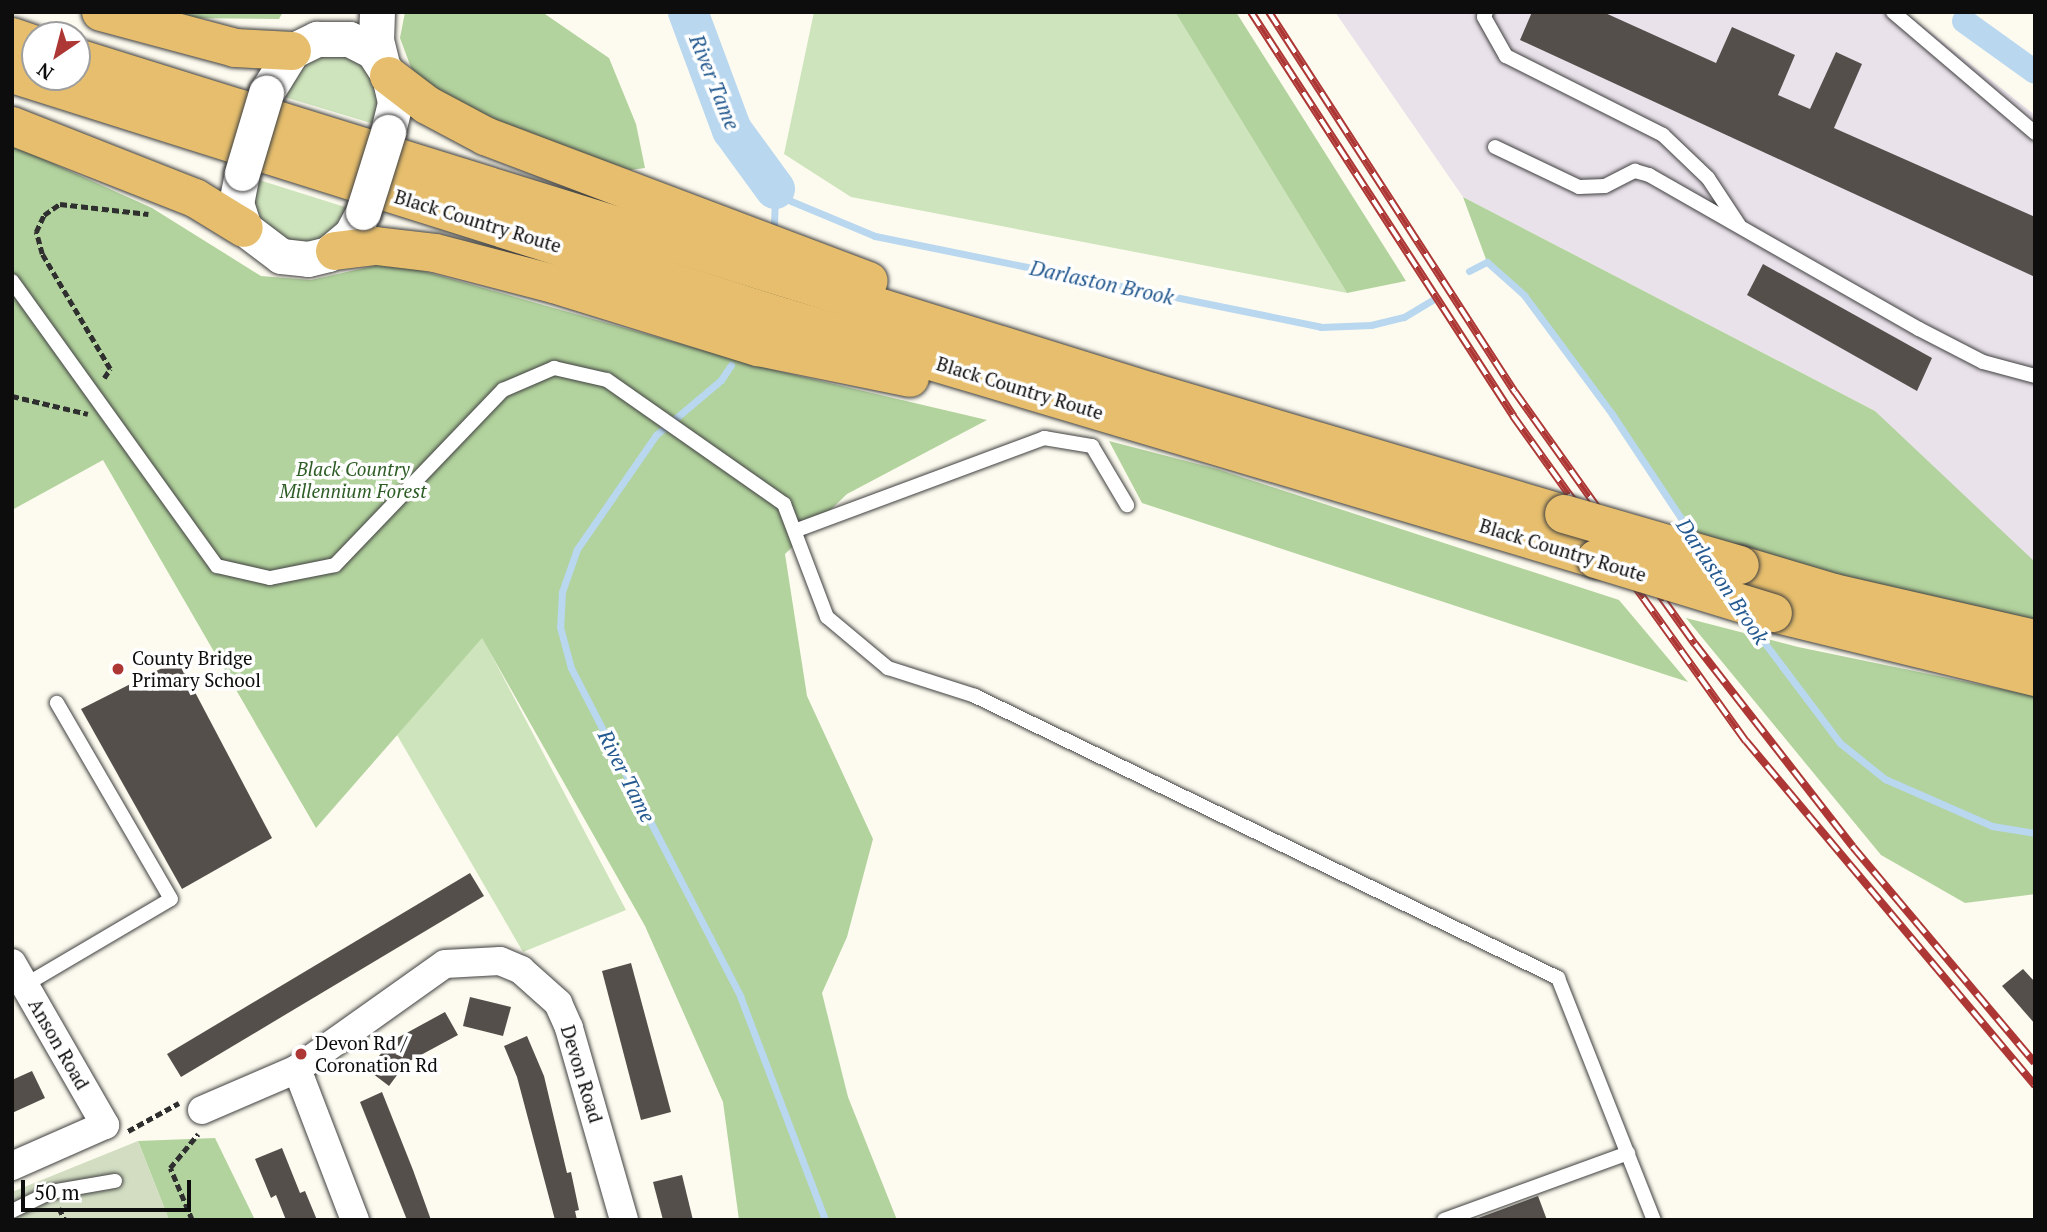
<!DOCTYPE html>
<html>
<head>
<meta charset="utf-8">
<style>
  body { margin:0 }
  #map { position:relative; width:2047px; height:1232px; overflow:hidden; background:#fdfbef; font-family:"PT Serif",serif }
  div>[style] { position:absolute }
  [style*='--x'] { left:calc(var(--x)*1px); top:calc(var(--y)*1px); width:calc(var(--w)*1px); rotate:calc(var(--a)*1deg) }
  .industrial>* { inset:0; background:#eae2eb }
  .green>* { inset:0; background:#cee4bc }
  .forest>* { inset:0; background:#b2d39d }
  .cemetery>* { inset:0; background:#d2ddc2 }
  .stream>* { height:7px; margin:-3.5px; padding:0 3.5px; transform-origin:3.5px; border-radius:3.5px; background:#b9d7ef }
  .canal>* { height:24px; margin:-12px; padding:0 12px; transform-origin:12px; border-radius:12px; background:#b9d7ef }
  .river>* { height:40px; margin:-20px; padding:0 20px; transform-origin:20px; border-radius:20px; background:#b9d7ef }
  .building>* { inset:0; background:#544f4b }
  .path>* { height:4.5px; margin-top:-2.25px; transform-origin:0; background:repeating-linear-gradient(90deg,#2f2f2f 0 7px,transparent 0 10.5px) }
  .roads { filter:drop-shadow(0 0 2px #404040) drop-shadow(0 0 2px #404040) }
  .service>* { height:14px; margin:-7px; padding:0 7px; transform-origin:7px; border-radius:7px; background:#fff }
  .minor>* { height:28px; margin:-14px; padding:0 14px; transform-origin:14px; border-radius:14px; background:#fff }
  .tertiary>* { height:35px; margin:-17.5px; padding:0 17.5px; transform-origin:17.5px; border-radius:17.5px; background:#fff }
  .trunk>* { height:38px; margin:-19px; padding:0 19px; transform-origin:19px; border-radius:19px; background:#e6be6d }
  .rail>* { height:8px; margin-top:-4px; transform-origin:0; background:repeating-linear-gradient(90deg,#fff 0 16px,#ad3735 0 32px); box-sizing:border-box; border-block:2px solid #ad3735 }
  .bridges { filter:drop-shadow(0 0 2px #404040) drop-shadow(0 0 2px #404040) }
  .tertiary-bridge>* { height:35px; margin:-17.5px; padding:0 17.5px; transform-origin:17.5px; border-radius:17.5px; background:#fff }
  .trunk-bridge>* { height:38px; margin:-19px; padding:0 19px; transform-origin:19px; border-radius:19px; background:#e6be6d }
  .dots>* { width:19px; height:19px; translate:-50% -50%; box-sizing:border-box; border:4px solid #fff; border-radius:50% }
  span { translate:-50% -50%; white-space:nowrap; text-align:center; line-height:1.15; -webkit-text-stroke:7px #fff; paint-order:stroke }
  .street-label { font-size:19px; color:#0d0d0d }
  .park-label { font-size:19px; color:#2d5d25; font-style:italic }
  .poi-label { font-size:19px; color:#0d0d0d }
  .left { translate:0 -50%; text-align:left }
  .water-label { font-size:21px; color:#255a90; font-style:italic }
  .frame { position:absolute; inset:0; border:14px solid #0d0d0d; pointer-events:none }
  .north { position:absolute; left:21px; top:21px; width:70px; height:70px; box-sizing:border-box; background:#fff; border:2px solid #9e9e9e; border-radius:50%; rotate:215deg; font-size:19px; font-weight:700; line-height:28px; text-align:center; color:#0d0d0d }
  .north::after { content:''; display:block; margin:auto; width:24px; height:32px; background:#ad3735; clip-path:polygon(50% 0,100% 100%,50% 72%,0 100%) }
  .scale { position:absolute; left:21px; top:1180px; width:170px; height:32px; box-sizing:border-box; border:4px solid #0d0d0d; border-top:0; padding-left:9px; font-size:21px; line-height:24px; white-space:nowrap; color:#0d0d0d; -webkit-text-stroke:5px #fff; paint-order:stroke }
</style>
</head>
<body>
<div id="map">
  <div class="industrial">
    <i style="clip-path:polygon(1335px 12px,1905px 12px,2035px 115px,2035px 573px,1875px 411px,1463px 197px)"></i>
  </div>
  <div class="green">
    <i style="clip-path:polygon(814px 12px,1175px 12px,1347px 293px,851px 197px,784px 154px)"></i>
    <i style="clip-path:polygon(315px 53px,350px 55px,369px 69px,379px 103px,374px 124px,281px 96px,289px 75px)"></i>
    <i style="clip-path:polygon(256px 179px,348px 208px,327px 237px,295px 245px,259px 222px,252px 201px)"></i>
    <i style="clip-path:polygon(482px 637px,626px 910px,523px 952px,397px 735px)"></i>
  </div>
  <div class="forest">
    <i style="clip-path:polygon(163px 12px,283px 12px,279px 19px,182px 18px)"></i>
    <i style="clip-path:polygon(405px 12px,542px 12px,609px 58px,636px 124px,645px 168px,630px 170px,459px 109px,416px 81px,400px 38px)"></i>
    <i style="clip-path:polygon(1175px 12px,1236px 12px,1406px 281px,1347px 293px)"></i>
    <i style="clip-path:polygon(12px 145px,152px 208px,261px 276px,311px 280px,391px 262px,774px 370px,987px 420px,847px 494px,785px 554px,807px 696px,873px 839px,847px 937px,822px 993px,848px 1097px,897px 1220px,739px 1220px,723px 1102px,645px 926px,482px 638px,316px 828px,103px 460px,12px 510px)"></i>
    <i style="clip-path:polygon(1463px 197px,1875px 411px,2035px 562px,2035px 622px,1878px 589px,1693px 537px,1612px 414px,1524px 295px,1487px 262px)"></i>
    <i style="clip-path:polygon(1109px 441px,1217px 469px,1619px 600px,1688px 682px,1142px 503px)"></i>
    <i style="clip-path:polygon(1686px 618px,1798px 647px,2035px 696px,2035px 894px,1965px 903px,1881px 855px)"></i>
    <i style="clip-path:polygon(215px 1138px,255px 1220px,169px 1220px,138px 1141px)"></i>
  </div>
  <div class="cemetery">
    <i style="clip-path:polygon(138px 1141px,169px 1220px,12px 1220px,12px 1192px)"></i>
  </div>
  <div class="stream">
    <i style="--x:775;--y:189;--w:20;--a:37"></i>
    <i style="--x:791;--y:201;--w:91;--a:22.6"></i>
    <i style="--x:875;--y:236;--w:455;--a:11.5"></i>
    <i style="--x:1321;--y:327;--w:50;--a:-2.3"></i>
    <i style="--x:1371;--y:325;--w:34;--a:-14"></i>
    <i style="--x:1404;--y:317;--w:35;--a:-31"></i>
    <i style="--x:774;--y:225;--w:36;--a:-88"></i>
    <i style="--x:1469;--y:271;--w:20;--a:-27"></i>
    <i style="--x:1487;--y:262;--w:50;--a:41.7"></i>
    <i style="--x:1524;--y:295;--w:148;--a:53.5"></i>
    <i style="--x:1612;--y:414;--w:145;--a:56.5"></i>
    <i style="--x:731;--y:365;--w:18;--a:124"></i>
    <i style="--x:721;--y:380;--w:85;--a:139.8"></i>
    <i style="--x:656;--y:435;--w:139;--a:124.7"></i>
    <i style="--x:577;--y:549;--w:46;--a:109.2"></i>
    <i style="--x:562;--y:592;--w:35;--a:93"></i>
    <i style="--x:560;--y:627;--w:42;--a:75"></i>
    <i style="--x:571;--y:668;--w:369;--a:62.7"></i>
    <i style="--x:740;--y:996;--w:240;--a:69.2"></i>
    <i style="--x:1748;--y:621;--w:153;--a:53"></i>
    <i style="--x:1840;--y:743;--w:58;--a:38.7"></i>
    <i style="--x:1885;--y:779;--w:117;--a:23.7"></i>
    <i style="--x:1992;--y:826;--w:44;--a:9.2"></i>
  </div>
  <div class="canal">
    <i style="--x:1964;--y:21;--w:87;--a:35.7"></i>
  </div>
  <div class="river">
    <i style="--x:688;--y:12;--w:126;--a:69.6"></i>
    <i style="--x:732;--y:130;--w:73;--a:53.9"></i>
  </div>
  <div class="building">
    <i style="clip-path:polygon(1532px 12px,1603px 12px,1716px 63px,1732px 27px,1795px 55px,1778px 95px,1810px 109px,1836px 52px,1862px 64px,1834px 128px,2035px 217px,2035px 277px,1520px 40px)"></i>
    <i style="clip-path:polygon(1763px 264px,1932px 358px,1917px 391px,1747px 295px)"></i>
    <i style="clip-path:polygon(178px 660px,272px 838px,182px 889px,81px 709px)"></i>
    <i style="clip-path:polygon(470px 873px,484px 896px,181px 1077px,167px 1054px)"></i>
    <i style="clip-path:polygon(631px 963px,671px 1112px,641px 1120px,602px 971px)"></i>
    <i style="clip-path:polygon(2023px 969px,2035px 982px,2035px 1024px,2002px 986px)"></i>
    <i style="clip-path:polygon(470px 997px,511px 1007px,503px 1036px,463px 1026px)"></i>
    <i style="clip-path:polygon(445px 1012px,458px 1035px,406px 1063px,389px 1086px,368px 1070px,390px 1042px)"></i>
    <i style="clip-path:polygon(527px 1036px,544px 1076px,567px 1173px,571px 1172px,579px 1210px,575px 1211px,577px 1220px,555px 1220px,517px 1077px,504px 1046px)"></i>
    <i style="clip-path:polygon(32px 1071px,45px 1098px,12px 1113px,12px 1080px)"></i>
    <i style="clip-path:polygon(382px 1092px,413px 1170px,431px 1220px,407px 1220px,360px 1102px)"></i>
    <i style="clip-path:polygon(282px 1148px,300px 1193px,305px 1191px,317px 1220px,286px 1220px,276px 1195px,271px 1198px,255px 1159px)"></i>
    <i style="clip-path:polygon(682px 1175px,693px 1220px,663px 1220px,653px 1182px)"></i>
    <i style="clip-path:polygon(1538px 1196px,1547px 1220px,1473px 1220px)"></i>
  </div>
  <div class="path">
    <i style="--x:104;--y:378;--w:11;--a:-56"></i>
    <i style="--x:110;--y:369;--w:134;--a:-120.6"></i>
    <i style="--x:42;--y:254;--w:23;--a:-105"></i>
    <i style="--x:36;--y:232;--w:19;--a:-65"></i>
    <i style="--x:44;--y:215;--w:19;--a:-35"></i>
    <i style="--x:60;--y:204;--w:89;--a:6.5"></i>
    <i style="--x:12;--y:396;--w:78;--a:13.3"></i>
    <i style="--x:128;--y:1131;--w:58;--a:-28.8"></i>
    <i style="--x:59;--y:1208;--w:13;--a:63"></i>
    <i style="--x:192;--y:1220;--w:56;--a:-112.9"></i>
    <i style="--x:170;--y:1168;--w:44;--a:-50.5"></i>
  </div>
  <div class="roads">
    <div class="service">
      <i style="--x:1486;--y:12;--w:5;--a:112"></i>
      <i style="--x:1484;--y:17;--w:45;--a:60.6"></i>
      <i style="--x:1506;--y:56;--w:176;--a:26.7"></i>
      <i style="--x:1663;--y:135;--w:62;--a:43.7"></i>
      <i style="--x:1708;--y:178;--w:56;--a:56.6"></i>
      <i style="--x:1893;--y:12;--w:187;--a:40.4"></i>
      <i style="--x:1495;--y:147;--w:93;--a:25.5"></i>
      <i style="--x:1579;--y:187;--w:26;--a:-2"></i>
      <i style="--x:1605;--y:186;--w:34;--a:-27"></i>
      <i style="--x:1635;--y:171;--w:15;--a:16"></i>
      <i style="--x:1649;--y:175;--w:311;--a:29.7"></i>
      <i style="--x:1919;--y:329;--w:72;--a:27.3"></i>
      <i style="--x:1983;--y:362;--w:54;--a:15.1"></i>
      <i style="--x:12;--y:281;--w:351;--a:54.3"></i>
      <i style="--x:217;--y:566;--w:54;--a:12.8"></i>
      <i style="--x:270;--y:578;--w:66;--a:-11.3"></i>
      <i style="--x:335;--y:565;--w:243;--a:-46.2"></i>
      <i style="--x:503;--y:390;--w:56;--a:-23.3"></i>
      <i style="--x:554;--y:368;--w:54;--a:12.8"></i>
      <i style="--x:607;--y:380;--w:216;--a:35"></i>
      <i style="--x:784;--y:504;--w:121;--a:69.2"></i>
      <i style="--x:827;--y:617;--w:80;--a:39.9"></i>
      <i style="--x:888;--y:668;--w:91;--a:17.8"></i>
      <i style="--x:975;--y:696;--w:648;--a:25.81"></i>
      <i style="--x:1558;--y:978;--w:260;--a:68.4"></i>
      <i style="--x:797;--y:530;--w:264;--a:-20.4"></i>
      <i style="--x:1044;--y:438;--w:49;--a:9.5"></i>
      <i style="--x:1092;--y:446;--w:69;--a:59.3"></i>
      <i style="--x:25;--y:985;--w:169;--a:-30.5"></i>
      <i style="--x:171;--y:899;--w:227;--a:-120.2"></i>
      <i style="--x:12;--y:1211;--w:43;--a:-26"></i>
      <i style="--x:51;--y:1192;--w:65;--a:-9.8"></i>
      <i style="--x:1444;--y:1220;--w:196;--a:-20"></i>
    </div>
    <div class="minor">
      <i style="--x:12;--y:963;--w:187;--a:60.1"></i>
      <i style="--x:105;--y:1125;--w:102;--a:156.2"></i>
      <i style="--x:297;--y:1069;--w:162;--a:69"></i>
      <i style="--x:202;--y:1110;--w:103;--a:-23.3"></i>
      <i style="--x:297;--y:1069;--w:181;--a:-35.4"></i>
      <i style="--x:445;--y:964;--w:55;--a:-3.1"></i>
      <i style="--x:500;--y:961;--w:23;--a:23"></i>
      <i style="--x:521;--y:970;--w:50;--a:41.7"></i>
      <i style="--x:558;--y:1003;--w:27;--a:66"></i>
      <i style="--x:569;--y:1028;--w:200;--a:74"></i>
    </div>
    <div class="tertiary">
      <i style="--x:377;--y:12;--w:28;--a:92"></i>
      <i style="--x:376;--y:40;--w:21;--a:76"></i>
      <i style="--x:266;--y:93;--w:49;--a:-58.2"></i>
      <i style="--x:292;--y:51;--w:28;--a:-26"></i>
      <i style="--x:317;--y:39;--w:32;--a:0"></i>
      <i style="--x:349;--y:39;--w:27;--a:27"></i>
      <i style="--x:373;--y:51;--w:30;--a:57"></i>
      <i style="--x:389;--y:76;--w:28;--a:77"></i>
      <i style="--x:395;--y:103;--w:30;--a:104"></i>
      <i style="--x:242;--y:173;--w:31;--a:101"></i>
      <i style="--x:236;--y:203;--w:26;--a:72"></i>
      <i style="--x:244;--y:228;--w:46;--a:37.1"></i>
      <i style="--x:281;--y:256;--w:27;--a:6"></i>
      <i style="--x:308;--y:259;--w:21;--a:-14"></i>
      <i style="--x:328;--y:254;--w:30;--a:-40"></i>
      <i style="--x:351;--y:235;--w:26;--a:-62"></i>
    </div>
    <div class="trunk">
      <i style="--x:101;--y:12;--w:139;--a:15"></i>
      <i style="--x:235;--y:48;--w:57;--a:3"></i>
      <i style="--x:12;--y:37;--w:24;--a:19"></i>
      <i style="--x:77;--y:58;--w:1126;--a:17.26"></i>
      <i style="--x:1152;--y:392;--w:430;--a:16.5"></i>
      <i style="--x:12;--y:74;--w:812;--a:17.5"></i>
      <i style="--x:786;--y:318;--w:845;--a:16.57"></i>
      <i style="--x:389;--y:76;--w:48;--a:37.3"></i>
      <i style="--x:427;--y:105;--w:66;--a:28.1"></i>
      <i style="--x:485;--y:136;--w:410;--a:20.7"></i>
      <i style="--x:12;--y:126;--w:197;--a:21.5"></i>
      <i style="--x:195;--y:198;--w:57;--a:31.5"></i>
      <i style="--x:335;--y:251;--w:41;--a:-7"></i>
      <i style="--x:376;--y:246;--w:59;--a:6.8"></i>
      <i style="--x:435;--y:253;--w:123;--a:14.6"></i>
      <i style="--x:554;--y:284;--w:214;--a:17.2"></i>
      <i style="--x:758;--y:347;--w:155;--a:11.5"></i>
      <i style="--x:1740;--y:565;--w:98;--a:16.6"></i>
      <i style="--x:1834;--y:593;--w:206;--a:12.9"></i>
      <i style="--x:1773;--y:613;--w:270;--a:13.7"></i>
    </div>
  </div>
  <div class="rail">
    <i style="--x:1251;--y:12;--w:482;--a:57"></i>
    <i style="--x:1513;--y:416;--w:400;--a:54.4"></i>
    <i style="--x:1746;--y:741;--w:450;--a:50"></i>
    <i style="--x:1269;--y:12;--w:453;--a:57.1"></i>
    <i style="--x:1515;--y:392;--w:310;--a:54.5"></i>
    <i style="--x:1695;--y:644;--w:257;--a:52.1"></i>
    <i style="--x:1853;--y:847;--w:282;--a:49.9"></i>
  </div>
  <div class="bridges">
    <div class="tertiary-bridge">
      <i style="--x:242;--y:173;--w:84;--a:-73.3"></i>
      <i style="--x:363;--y:212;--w:84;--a:-72.6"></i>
    </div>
    <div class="trunk-bridge">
      <i style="--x:1564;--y:514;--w:183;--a:16.2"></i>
      <i style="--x:1596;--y:559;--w:185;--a:17"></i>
    </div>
  </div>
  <div class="dots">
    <i style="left:118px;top:669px;background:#ad3735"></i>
    <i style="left:301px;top:1054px;background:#ad3735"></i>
  </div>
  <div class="street-label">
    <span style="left:478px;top:221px;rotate:17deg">Black Country Route</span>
    <span style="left:1020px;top:388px;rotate:17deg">Black Country Route</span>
    <span style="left:1563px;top:550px;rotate:17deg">Black Country Route</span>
    <span style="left:59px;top:1044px;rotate:60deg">Anson Road</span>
    <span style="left:582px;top:1074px;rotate:73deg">Devon Road</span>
  </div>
  <div class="park-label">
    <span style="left:353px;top:480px">Black Country<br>Millennium Forest</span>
  </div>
  <div class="poi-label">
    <span class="left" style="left:132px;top:669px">County Bridge<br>Primary School</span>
    <span class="left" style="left:315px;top:1054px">Devon Rd /<br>Coronation Rd</span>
  </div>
  <div class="water-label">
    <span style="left:715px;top:82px;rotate:68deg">River Tame</span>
    <span style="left:1102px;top:282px;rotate:12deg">Darlaston Brook</span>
    <span style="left:1723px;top:581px;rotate:56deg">Darlaston Brook</span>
    <span style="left:627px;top:776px;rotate:63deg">River Tame</span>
  </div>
  <div class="frame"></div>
  <div class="north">N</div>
  <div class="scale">50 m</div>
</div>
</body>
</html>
